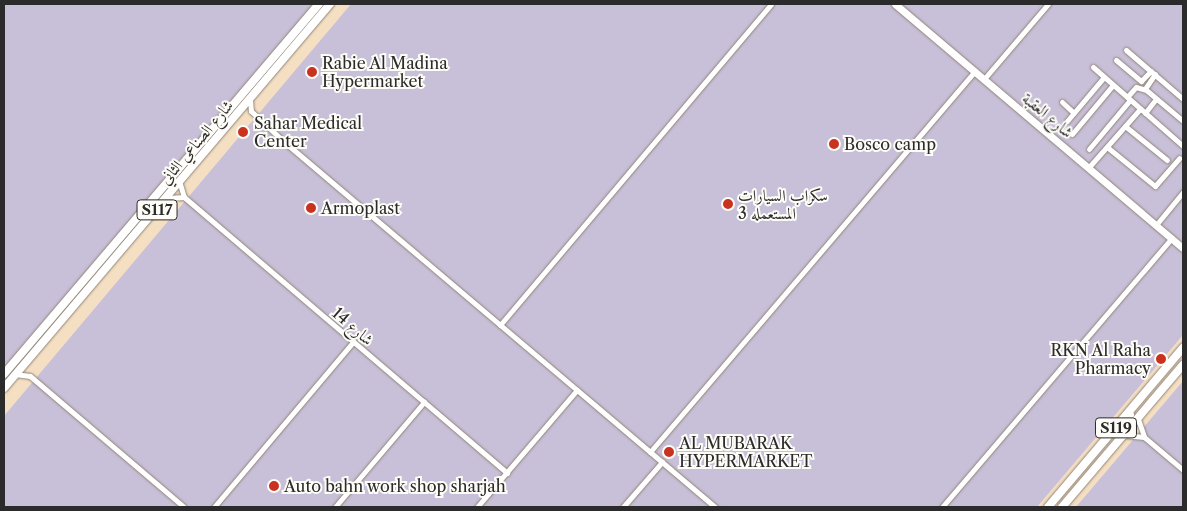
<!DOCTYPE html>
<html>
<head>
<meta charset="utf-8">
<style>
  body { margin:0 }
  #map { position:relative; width:1187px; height:511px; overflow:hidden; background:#f5dfc3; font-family:"Libre Caslon Text",Amiri,serif }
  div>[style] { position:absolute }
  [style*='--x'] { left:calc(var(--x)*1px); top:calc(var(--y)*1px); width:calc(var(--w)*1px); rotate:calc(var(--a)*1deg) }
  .industrial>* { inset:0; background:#c8bfd8 }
  .roads { filter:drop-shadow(0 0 1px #908577) drop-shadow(0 0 1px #908577) }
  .street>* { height:5px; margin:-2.5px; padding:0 2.5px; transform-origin:2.5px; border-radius:2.5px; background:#fff }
  .secondary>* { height:7px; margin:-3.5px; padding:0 3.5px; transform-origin:3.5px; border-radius:3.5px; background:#fff }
  .primary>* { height:8px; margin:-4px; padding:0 4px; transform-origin:4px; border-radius:4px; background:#fff }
  .dots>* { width:14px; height:14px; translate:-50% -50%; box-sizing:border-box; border:2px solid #fdfcf7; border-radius:50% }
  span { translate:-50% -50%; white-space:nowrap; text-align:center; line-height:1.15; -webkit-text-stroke:4px #fdfcf7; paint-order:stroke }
  .shield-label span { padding:1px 4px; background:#fdfcf7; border:1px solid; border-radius:4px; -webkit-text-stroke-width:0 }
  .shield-label { font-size:15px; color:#2b2b2b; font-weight:700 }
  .poi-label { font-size:16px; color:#2b2b2b }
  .left { translate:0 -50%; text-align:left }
  .right { translate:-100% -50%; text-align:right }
  .street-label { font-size:16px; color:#2b2b2b }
  .frame { position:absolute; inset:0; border:5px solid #2b2b2b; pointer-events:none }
</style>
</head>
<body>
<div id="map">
  <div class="industrial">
    <i style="clip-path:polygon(4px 4px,316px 4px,4px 373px)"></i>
    <i style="clip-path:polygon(351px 4px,1183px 4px,1183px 335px,1037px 507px,4px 507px,4px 416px)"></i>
    <i style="clip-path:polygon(1183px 381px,1183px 507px,1076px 507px)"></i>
  </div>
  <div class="roads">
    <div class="street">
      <i style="--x:1126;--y:50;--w:75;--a:40.7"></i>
      <i style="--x:1116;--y:60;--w:33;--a:40"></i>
      <i style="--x:1141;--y:81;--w:14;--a:-45"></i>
      <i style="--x:1093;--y:67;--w:120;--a:41.3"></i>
      <i style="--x:1155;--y:74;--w:18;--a:124"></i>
      <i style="--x:1145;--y:89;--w:50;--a:40.1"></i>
      <i style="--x:984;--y:79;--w:99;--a:-49.5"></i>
      <i style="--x:1127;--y:97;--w:13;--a:-48"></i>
      <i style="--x:1136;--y:87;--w:10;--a:17"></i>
      <i style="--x:250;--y:100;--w:11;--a:85"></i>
      <i style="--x:251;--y:111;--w:42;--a:43.1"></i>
      <i style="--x:282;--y:140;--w:568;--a:40.28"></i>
      <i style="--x:1062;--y:102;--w:16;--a:43"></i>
      <i style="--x:1145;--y:113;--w:18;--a:-52"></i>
      <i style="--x:1067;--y:121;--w:57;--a:-49.9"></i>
      <i style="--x:1125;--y:126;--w:54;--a:39"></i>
      <i style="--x:1072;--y:134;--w:64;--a:-50.1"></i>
      <i style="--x:1107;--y:147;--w:62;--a:39.1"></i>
      <i style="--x:1155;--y:186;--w:37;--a:-49"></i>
      <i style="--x:1089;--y:149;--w:64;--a:-50.1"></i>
      <i style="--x:1089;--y:167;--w:77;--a:-48.7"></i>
      <i style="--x:180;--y:184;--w:14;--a:73"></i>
      <i style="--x:184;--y:197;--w:425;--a:40.5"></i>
      <i style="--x:168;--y:198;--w:16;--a:-4"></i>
      <i style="--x:1156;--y:225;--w:43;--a:-50.7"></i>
      <i style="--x:500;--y:325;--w:420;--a:-49.8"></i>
      <i style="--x:15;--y:374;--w:15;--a:8"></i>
      <i style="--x:30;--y:376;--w:202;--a:40.4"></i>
      <i style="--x:1138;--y:419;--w:18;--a:71"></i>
      <i style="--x:1124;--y:435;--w:20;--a:6"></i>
      <i style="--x:1144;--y:437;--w:51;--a:40.2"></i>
      <i style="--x:650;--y:452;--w:501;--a:-49.54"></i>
      <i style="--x:214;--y:507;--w:216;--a:-49.9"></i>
      <i style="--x:335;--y:507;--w:138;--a:-49.7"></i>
      <i style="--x:477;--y:507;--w:154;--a:-49.5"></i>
      <i style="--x:623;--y:507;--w:60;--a:-49.1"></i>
      <i style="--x:942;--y:507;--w:354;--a:-49.5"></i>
    </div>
    <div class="secondary">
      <i style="--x:895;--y:4;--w:377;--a:40.3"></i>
    </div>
    <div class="primary">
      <i style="--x:4;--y:374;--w:486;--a:-49.6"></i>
      <i style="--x:4;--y:388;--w:504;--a:-49.67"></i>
      <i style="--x:1124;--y:435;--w:5;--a:-112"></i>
      <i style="--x:1122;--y:430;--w:17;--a:-62"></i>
      <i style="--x:1048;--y:507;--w:209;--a:-49.7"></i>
      <i style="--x:1062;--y:507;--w:187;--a:-49.6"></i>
    </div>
  </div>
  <div class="dots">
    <i style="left:312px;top:72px;background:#c8321e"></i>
    <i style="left:243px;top:132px;background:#c8321e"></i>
    <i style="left:834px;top:144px;background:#c8321e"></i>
    <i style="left:728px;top:204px;background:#c8321e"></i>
    <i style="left:311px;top:208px;background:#c8321e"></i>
    <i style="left:1161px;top:359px;background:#c8321e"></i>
    <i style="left:669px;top:452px;background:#c8321e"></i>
    <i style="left:274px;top:486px;background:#c8321e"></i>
  </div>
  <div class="shield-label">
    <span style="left:157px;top:210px">S117</span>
    <span style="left:1116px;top:428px">S119</span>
  </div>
  <div class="poi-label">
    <span class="left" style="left:322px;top:72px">Rabie Al Madina<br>Hypermarket</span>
    <span class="left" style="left:254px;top:132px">Sahar Medical<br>Center</span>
    <span class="left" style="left:844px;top:144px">Bosco camp</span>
    <span class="left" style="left:738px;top:204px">سكراب السيارات<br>المستعمله 3</span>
    <span class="left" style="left:321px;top:208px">Armoplast</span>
    <span class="right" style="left:1151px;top:359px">RKN Al Raha<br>Pharmacy</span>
    <span class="left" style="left:679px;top:452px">AL MUBARAK<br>HYPERMARKET</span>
    <span class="left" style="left:284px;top:486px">Auto bahn work shop sharjah</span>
  </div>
  <div class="street-label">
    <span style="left:1048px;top:115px;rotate:40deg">شارع العقبة</span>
    <span style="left:196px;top:142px;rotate:-50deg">شارع الصناعي الثاني</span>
    <span style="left:353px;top:326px;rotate:41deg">شارع 14</span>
  </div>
  <div class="frame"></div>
</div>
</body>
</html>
